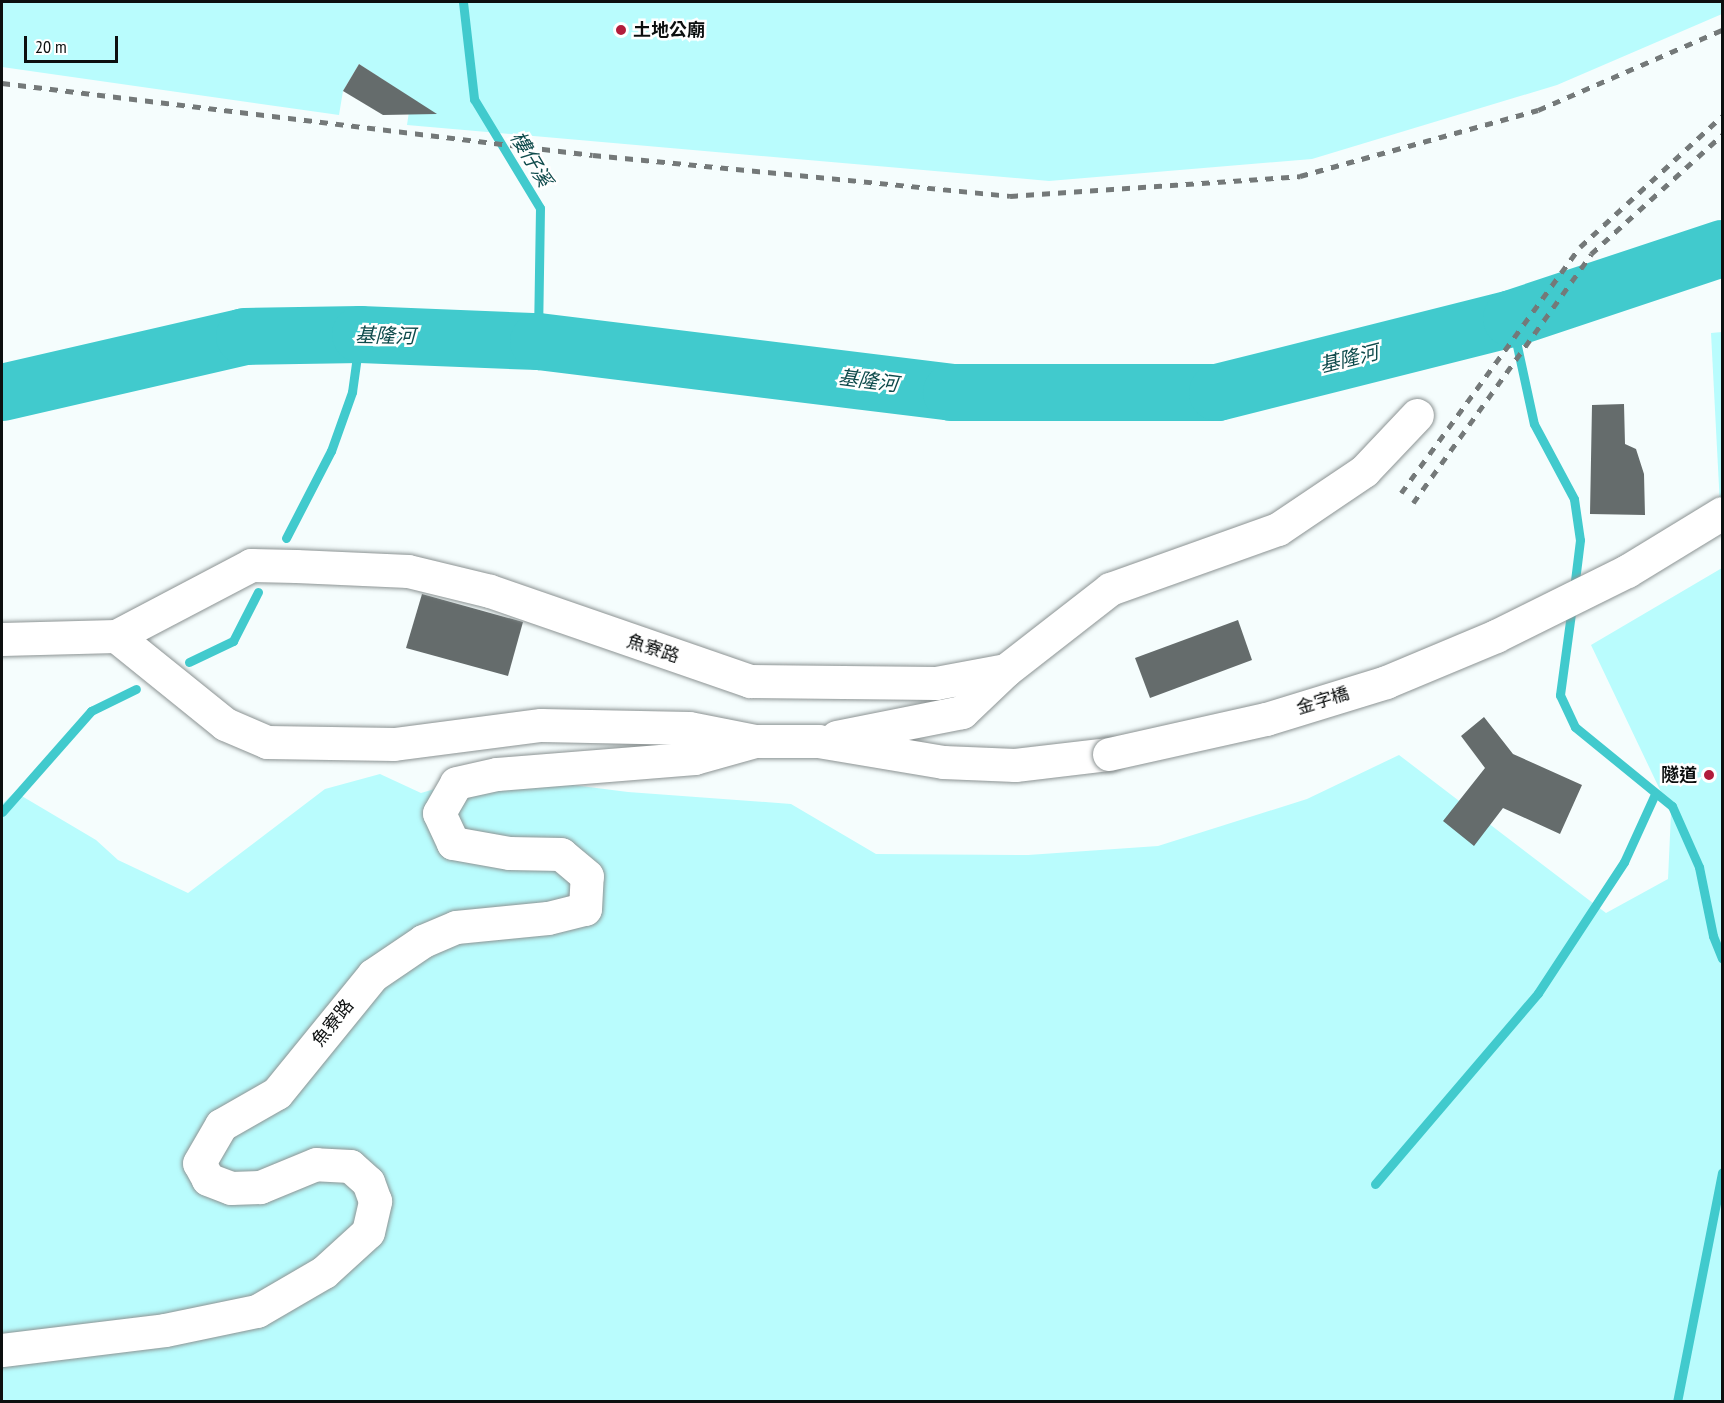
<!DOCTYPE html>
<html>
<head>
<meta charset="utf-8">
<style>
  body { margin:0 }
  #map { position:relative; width:1724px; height:1403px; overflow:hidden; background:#f5fdfd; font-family:"PT Sans Narrow","Noto Sans TC",sans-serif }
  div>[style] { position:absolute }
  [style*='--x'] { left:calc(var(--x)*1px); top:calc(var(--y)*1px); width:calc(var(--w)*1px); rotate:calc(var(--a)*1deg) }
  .green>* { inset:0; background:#b9fcfd }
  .stream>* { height:9px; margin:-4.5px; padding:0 4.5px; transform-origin:4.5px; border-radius:4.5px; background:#41cacd }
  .river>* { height:57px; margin:-28.5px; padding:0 28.5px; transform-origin:28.5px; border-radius:28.5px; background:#41cacd }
  .building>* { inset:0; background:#656c6c }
  .roads { filter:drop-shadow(0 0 2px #8c9393) drop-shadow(0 0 2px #8c9393) }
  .minor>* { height:33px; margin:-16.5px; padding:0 16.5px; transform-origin:16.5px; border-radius:16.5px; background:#fff }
  .rail>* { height:4.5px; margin-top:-2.25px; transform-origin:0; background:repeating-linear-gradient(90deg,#747979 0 8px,transparent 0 16px) }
  .bridges { filter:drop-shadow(0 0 2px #8c9393) drop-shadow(0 0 2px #8c9393) }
  .minor-bridge>* { height:33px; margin:-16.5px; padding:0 16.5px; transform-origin:16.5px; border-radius:16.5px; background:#fff }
  .dots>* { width:16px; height:16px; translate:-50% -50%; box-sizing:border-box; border:3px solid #fff; border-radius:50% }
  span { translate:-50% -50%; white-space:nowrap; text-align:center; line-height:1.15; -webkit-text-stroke:5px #fff; paint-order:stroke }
  .poi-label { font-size:18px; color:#0c0f0f; font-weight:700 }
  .left { translate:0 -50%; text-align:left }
  .right { translate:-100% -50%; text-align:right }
  .street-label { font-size:18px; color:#0c0f0f }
  .water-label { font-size:20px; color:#0f4b4c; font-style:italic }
  .frame { position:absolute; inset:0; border:3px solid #0c0f0f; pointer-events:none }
  .scale { position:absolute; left:24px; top:36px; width:94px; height:27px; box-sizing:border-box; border:3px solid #0c0f0f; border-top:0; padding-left:8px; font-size:18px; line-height:21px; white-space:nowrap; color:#0c0f0f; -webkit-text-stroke:4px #fff; paint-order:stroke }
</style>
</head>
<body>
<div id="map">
  <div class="green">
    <i style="clip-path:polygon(2px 2px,1722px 2px,1722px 14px,1557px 85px,1312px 159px,1049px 181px,407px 125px,411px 98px,359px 64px,343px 91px,339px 115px,2px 67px)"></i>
    <i style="clip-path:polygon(1722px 332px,1722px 544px,1711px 333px)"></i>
    <i style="clip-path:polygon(1722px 568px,1722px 1401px,2px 1401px,2px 804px,15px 792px,96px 840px,118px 860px,188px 893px,325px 789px,380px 774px,421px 793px,486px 774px,628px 792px,791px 804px,876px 854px,1028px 855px,1158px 846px,1307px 799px,1399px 755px,1606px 913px,1668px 879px,1671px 813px,1591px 645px)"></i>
  </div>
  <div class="stream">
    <i style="--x:463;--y:2;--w:98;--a:83.5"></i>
    <i style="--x:474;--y:99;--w:127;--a:58.8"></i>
    <i style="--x:540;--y:208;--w:133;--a:90.9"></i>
    <i style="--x:1511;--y:318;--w:108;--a:77.8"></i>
    <i style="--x:1534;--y:424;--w:85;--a:61.9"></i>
    <i style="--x:1574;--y:499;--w:41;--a:81.7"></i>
    <i style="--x:1580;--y:540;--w:49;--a:97"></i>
    <i style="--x:286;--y:538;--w:98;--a:-62.7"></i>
    <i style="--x:331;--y:451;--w:63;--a:-70.4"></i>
    <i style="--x:352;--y:392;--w:59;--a:-82.1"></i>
    <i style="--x:1572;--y:606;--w:90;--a:97.7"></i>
    <i style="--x:1560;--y:695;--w:35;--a:65"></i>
    <i style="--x:1575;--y:727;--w:125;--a:39.2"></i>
    <i style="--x:1672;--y:806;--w:67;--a:66.1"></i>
    <i style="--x:1699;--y:867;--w:70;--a:78.5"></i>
    <i style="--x:1713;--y:936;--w:24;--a:68"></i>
    <i style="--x:189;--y:662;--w:49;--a:-25.5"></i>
    <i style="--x:233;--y:641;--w:55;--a:-63"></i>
    <i style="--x:2;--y:812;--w:135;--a:-48.6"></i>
    <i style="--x:91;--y:711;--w:50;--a:-26.1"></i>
    <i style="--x:1375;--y:1184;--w:251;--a:-49.5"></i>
    <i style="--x:1538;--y:993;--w:157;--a:-56.7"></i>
    <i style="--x:1624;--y:862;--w:75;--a:-65.5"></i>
    <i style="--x:1677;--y:1402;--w:234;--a:-78.9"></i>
  </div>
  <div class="river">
    <i style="--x:2;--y:392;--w:248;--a:-13"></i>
    <i style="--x:244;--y:336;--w:116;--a:-1"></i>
    <i style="--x:360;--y:334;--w:178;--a:2.3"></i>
    <i style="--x:538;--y:341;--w:416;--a:7"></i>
    <i style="--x:951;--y:392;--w:266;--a:0"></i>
    <i style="--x:1217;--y:392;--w:303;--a:-14.1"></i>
    <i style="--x:1511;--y:318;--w:222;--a:-18.4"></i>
  </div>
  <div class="building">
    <i style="clip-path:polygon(359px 64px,437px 114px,383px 115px,343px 91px)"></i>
    <i style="clip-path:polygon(1624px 404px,1625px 444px,1636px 449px,1644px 474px,1645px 515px,1590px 514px,1592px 405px)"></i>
    <i style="clip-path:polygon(422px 594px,523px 622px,508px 676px,406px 648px)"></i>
    <i style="clip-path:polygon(1238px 620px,1252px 660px,1150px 698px,1135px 658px)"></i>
    <i style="clip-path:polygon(1484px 717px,1513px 754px,1582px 785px,1560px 834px,1503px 808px,1474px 846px,1443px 821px,1485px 768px,1461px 736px)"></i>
  </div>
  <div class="roads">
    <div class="minor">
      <i style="--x:116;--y:636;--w:153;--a:-27.7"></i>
      <i style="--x:251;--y:565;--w:45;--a:1.3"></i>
      <i style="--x:296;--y:566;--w:112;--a:2.6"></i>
      <i style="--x:408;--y:571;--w:84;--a:13.7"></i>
      <i style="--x:490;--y:591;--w:275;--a:19.1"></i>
      <i style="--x:750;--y:681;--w:186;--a:0.6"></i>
      <i style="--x:936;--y:683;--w:71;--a:-10.5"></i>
      <i style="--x:1006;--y:670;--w:61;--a:136.3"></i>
      <i style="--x:962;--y:712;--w:128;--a:168.8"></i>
      <i style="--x:2;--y:639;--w:114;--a:-1.5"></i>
      <i style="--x:116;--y:636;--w:140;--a:38.9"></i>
      <i style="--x:225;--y:724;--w:46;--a:23.2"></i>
      <i style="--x:267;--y:742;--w:127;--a:0.9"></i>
      <i style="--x:394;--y:744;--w:148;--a:-7.4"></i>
      <i style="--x:541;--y:725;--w:148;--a:1.2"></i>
      <i style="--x:689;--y:728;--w:67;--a:11.1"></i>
      <i style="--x:755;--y:741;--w:63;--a:0"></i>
      <i style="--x:818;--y:741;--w:127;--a:9.5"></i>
      <i style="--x:943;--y:762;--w:72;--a:2.4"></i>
      <i style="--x:1015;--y:765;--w:95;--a:-6.7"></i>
      <i style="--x:1006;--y:670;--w:132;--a:-37.9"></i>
      <i style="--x:1110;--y:589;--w:178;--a:-19.7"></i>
      <i style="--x:1278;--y:529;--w:104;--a:-34"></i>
      <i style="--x:1364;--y:471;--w:77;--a:-46.6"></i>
      <i style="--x:2;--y:1350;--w:164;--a:-7"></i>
      <i style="--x:165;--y:1330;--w:94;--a:-11.7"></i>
      <i style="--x:257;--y:1311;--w:78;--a:-30.2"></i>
      <i style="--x:324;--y:1272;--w:59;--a:-42.3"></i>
      <i style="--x:368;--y:1232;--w:32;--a:-77"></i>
      <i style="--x:375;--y:1201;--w:20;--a:-110"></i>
      <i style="--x:368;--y:1182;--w:24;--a:-138"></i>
      <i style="--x:350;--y:1166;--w:34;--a:-177"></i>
      <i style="--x:316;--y:1164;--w:61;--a:157.7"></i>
      <i style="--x:260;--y:1187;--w:29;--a:178"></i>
      <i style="--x:231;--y:1188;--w:25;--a:-159"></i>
      <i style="--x:208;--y:1179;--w:18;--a:-119"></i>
      <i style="--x:199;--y:1163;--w:44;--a:-59.9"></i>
      <i style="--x:221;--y:1125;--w:64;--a:-29.7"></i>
      <i style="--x:277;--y:1093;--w:152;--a:-50.9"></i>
      <i style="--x:373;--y:975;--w:60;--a:-34.2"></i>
      <i style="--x:423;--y:941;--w:36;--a:-23"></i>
      <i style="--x:456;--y:927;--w:92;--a:-5.6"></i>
      <i style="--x:548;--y:918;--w:38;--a:-14"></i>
      <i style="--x:585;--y:909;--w:33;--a:-87"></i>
      <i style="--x:587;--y:876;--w:34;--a:-140"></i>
      <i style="--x:561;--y:854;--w:52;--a:-178.9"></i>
      <i style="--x:509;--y:853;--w:57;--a:-169.9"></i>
      <i style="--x:453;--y:843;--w:33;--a:-115"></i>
      <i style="--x:439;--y:813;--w:34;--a:-60"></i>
      <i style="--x:456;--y:783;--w:42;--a:-12.4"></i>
      <i style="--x:497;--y:774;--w:198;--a:-4.6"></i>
      <i style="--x:694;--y:758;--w:63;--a:-15.6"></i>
    </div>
  </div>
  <div class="rail">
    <i style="--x:2;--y:83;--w:595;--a:6.95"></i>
    <i style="--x:593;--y:155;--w:419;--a:5.6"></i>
    <i style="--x:1010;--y:196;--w:291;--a:-3.9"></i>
    <i style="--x:1300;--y:176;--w:247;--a:-15.5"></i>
    <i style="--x:1538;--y:110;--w:201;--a:-23.5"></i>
    <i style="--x:1401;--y:493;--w:304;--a:-54"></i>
    <i style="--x:1580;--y:247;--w:193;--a:-42.7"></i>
    <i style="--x:1413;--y:503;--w:306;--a:-54.4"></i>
    <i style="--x:1591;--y:254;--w:177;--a:-42.3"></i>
  </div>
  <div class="bridges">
    <div class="minor-bridge">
      <i style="--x:1109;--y:754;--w:161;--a:-12.6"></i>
      <i style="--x:1266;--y:719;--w:126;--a:-17.1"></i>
      <i style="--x:1386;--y:682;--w:119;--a:-22.7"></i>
      <i style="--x:1496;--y:636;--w:146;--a:-26.4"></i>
      <i style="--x:1627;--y:571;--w:111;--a:-31.4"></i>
    </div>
  </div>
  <div class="dots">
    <i style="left:621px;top:30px;background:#b11d3b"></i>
    <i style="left:1709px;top:775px;background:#b11d3b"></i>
  </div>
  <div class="poi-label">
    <span class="left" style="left:633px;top:30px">土地公廟</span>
    <span class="right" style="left:1697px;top:775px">隧道</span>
  </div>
  <div class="street-label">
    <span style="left:653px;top:649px;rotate:18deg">魚寮路</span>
    <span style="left:1323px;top:701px;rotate:-17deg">金字橋</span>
    <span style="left:333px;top:1023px;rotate:-51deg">魚寮路</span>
  </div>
  <div class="water-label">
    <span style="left:531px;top:159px;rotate:59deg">樓仔溪</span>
    <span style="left:385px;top:336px;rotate:1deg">基隆河</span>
    <span style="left:1349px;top:359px;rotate:-14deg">基隆河</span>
    <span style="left:868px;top:381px;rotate:7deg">基隆河</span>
  </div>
  <div class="frame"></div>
  <div class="scale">20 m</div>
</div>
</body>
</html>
